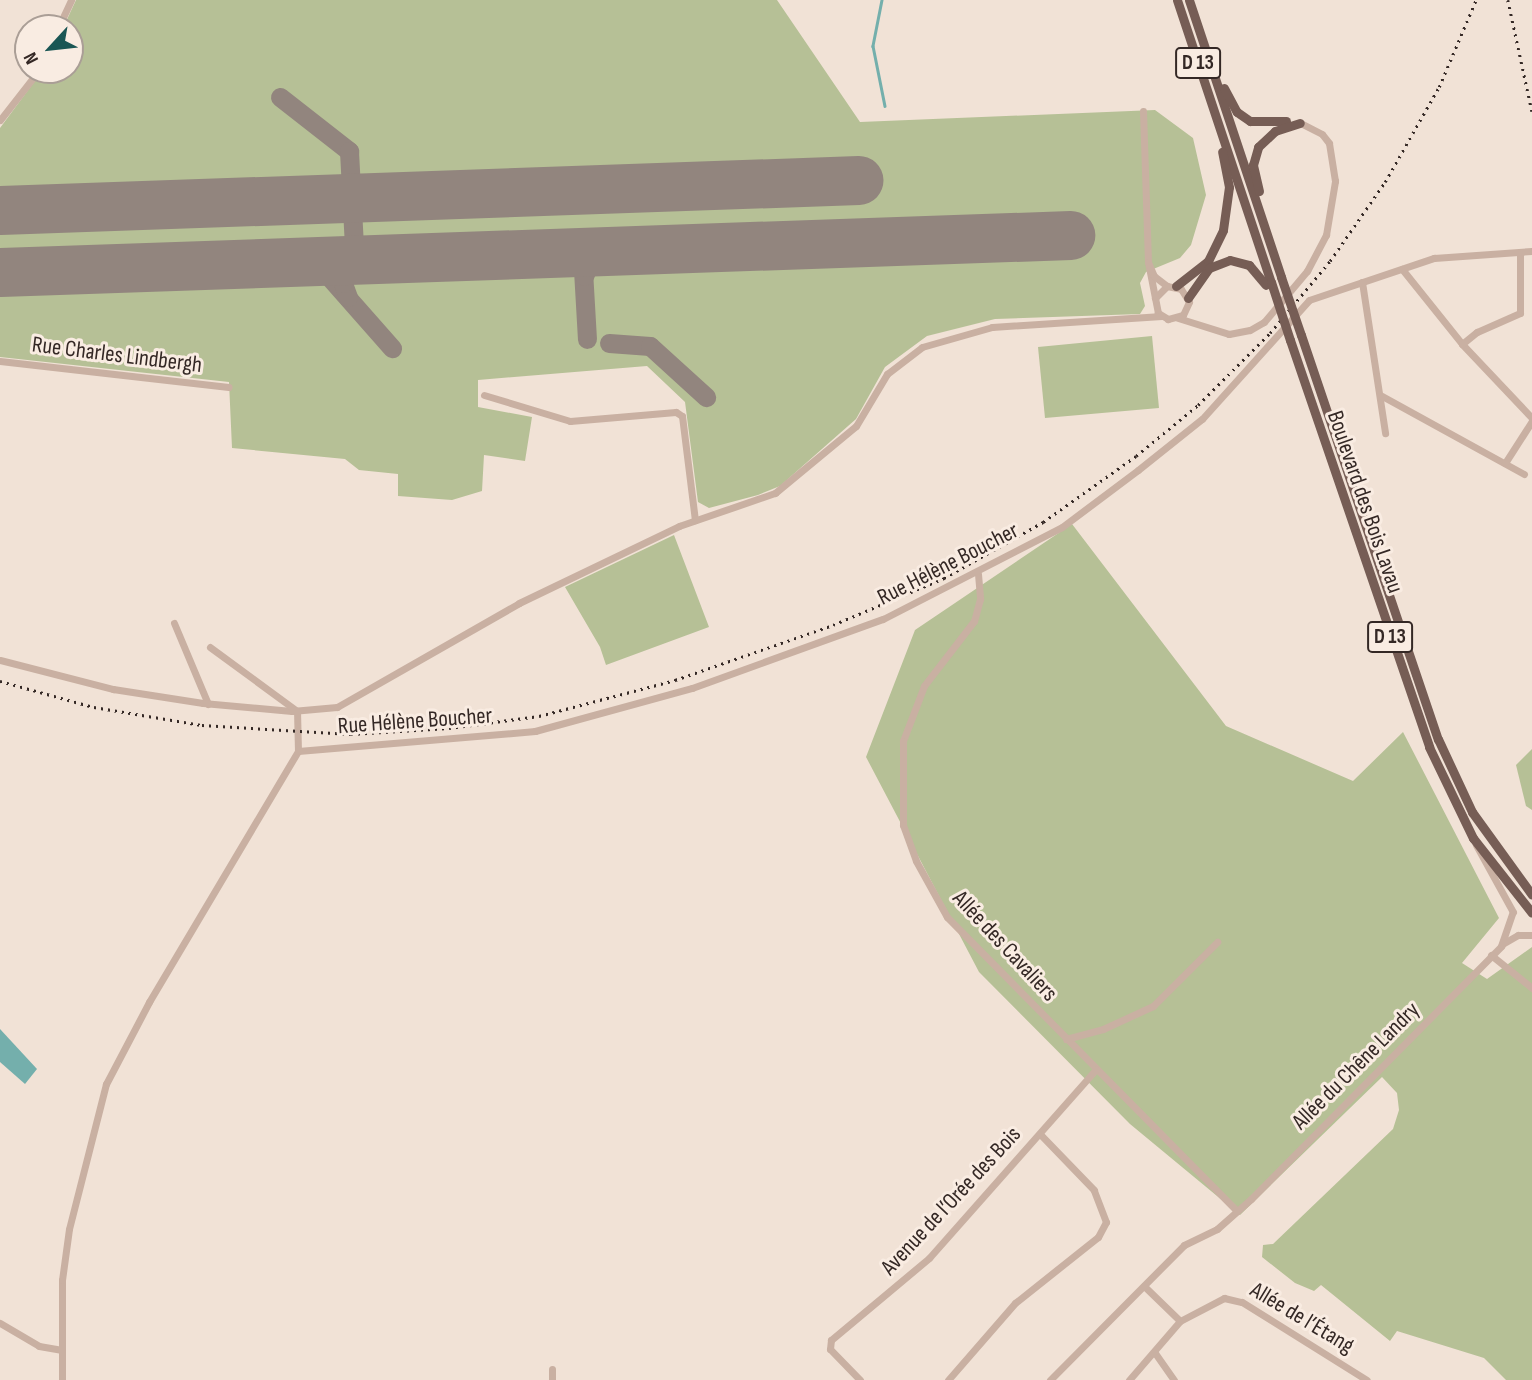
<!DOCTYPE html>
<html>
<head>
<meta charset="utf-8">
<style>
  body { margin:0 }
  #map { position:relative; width:1532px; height:1380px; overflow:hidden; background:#f1e2d6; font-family:"Sofia Sans Condensed",sans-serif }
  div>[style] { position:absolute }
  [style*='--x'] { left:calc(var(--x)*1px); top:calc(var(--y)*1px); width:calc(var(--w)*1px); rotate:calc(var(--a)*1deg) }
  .green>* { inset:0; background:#b6c096 }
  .water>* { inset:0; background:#74afac }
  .stream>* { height:2.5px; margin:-1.25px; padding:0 1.25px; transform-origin:1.25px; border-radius:1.25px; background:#74afac }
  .taxiway>* { height:19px; margin:-9.5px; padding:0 9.5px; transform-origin:9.5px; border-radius:9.5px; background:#92857e }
  .runway>* { height:49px; margin:-24.5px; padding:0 24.5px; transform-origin:24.5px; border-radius:24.5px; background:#92857e }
  .minor>* { height:7px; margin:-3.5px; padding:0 3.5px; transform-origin:3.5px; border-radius:3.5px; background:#c9b0a2 }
  .major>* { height:9px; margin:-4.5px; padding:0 4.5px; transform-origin:4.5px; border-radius:4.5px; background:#765d55 }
  .rail>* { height:2.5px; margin-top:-1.25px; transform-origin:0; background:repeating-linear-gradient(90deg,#342825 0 2px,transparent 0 7px) }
  .major-bridge>* { height:9px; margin:-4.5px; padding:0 4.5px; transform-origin:4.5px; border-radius:4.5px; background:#765d55 }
  span { translate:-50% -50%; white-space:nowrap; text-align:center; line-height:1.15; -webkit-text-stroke:6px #f9ece2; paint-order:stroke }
  .shield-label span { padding:2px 5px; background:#f9ece2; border:2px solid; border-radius:5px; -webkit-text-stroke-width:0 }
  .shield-label { font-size:21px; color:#342825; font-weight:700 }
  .street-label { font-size:23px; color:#342825 }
  .north { position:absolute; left:14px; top:14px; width:70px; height:70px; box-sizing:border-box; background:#f9ece2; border:2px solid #aa9e96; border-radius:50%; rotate:243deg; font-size:19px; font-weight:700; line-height:28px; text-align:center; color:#342825 }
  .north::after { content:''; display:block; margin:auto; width:24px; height:32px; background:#1a5654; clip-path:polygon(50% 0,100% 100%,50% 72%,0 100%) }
</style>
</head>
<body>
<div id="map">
  <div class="green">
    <i style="clip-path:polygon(76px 0,777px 0,860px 122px,1155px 110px,1193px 138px,1206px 195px,1191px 245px,1180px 258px,1146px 272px,1140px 283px,1145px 306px,1140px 314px,995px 319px,927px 336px,885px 367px,856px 419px,780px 486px,758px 495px,709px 508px,698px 502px,685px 402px,647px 366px,478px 380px,478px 407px,532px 417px,525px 461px,484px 455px,482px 491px,452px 500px,398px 496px,398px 474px,359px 470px,345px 459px,232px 448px,229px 382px,0 357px,0 128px,43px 70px,70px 70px,70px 28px,63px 28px)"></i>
    <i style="clip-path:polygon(1152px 336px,1159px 408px,1045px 418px,1038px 347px)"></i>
    <i style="clip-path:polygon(1072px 524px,1226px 726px,1353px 781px,1403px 732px,1499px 918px,1462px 963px,1487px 979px,1532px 947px,1532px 1380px,1506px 1380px,1484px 1358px,1397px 1331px,1390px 1341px,1321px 1285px,1314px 1291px,1295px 1283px,1262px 1257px,1263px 1245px,1273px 1244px,1393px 1129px,1399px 1110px,1397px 1093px,1382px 1077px,1240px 1215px,1130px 1124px,979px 972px,866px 757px,915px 630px)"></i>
    <i style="clip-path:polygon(674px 535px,709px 627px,606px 665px,600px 647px,565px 587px)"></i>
    <i style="clip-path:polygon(1532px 749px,1532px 810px,1526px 806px,1516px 765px)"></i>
  </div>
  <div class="water">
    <i style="clip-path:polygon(0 1029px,37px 1069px,25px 1084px,0 1062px)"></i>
  </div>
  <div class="stream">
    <i style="--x:882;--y:0;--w:47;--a:101.1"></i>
    <i style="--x:873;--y:46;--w:61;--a:78.7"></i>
  </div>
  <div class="taxiway">
    <i style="--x:280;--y:97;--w:88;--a:38"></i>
    <i style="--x:349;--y:151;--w:94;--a:87"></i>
    <i style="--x:354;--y:245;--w:20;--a:45"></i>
    <i style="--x:561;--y:253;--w:14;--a:21"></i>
    <i style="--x:574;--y:258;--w:15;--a:53"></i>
    <i style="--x:583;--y:270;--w:69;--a:86.7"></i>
    <i style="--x:290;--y:262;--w:35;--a:15"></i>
    <i style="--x:324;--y:271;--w:103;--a:48.6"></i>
    <i style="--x:584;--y:276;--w:19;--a:-65"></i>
    <i style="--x:592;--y:259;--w:18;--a:-22"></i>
    <i style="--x:348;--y:297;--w:15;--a:-110"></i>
    <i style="--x:343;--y:283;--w:13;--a:-67"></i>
    <i style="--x:348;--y:271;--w:29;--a:-25"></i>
    <i style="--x:609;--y:343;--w:41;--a:4.2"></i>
    <i style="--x:650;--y:346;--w:76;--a:42.3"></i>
  </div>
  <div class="runway">
    <i style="--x:0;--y:210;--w:859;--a:-2"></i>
    <i style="--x:0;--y:272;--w:1071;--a:-1.98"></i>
  </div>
  <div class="minor">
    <i style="--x:58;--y:28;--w:31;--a:-65"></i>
    <i style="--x:1143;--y:111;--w:151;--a:88.1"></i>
    <i style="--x:0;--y:120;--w:63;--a:-52"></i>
    <i style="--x:1402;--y:269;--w:96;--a:51.3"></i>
    <i style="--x:1462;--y:344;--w:102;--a:46.6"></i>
    <i style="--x:1362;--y:282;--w:153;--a:81.3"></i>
    <i style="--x:1155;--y:298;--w:17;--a:-45"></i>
    <i style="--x:1167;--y:286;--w:14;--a:12"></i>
    <i style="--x:1181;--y:289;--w:15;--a:58"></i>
    <i style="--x:1189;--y:302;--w:14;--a:115"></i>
    <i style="--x:1183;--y:315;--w:16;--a:165"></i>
    <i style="--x:1168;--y:319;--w:12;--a:-149"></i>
    <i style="--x:1158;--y:313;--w:52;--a:-101.1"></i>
    <i style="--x:1148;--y:262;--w:15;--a:67"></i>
    <i style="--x:1154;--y:276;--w:16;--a:38"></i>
    <i style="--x:1178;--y:318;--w:53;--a:17.4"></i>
    <i style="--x:1229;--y:334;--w:21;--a:-11"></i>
    <i style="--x:1250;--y:330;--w:16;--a:-30"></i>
    <i style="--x:1264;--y:322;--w:67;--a:-49.9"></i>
    <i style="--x:1307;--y:271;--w:41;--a:-62.2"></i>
    <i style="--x:1326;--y:235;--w:55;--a:-80.5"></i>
    <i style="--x:1335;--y:181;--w:38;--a:-99"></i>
    <i style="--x:1329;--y:143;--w:11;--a:-128"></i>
    <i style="--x:1322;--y:134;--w:25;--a:-153"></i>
    <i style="--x:1462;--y:344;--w:19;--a:-39"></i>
    <i style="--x:1477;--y:332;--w:47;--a:-23.8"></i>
    <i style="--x:1520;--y:313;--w:61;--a:-90"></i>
    <i style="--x:0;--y:361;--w:230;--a:6.5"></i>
    <i style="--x:484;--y:395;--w:90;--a:16.8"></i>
    <i style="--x:570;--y:421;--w:106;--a:-4.9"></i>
    <i style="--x:676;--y:412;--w:7;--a:34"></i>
    <i style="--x:682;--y:416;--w:105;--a:82.9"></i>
    <i style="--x:1382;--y:396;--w:162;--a:28.8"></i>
    <i style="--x:1505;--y:463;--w:50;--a:-57.3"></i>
    <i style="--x:978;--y:574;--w:25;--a:85"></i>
    <i style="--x:980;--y:599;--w:23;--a:105"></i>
    <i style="--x:974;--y:621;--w:82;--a:127.6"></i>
    <i style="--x:924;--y:686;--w:59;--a:110.9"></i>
    <i style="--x:903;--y:741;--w:84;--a:90"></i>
    <i style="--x:903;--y:825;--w:38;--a:70"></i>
    <i style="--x:916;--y:861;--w:64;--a:61"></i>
    <i style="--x:947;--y:917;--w:413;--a:45.4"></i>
    <i style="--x:174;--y:623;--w:88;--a:67.2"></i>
    <i style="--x:0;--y:660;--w:117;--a:14.4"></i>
    <i style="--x:113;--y:689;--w:91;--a:8.8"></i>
    <i style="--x:203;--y:703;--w:89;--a:5.1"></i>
    <i style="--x:292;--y:711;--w:45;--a:-5.1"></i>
    <i style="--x:337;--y:707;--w:210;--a:-29.7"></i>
    <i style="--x:519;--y:603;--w:178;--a:-25.7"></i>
    <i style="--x:679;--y:526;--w:102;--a:-19"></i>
    <i style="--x:775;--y:493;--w:105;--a:-39.6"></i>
    <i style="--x:856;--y:426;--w:61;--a:-59.2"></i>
    <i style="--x:887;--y:374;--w:44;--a:-37.6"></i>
    <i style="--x:922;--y:347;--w:73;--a:-15.9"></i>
    <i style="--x:992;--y:327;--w:170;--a:-3.7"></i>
    <i style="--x:298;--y:751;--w:238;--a:-4.8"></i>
    <i style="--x:535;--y:731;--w:163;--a:-15.3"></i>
    <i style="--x:692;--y:688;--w:203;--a:-19.9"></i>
    <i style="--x:883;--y:619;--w:201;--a:-27.2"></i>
    <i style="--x:1062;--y:527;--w:95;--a:-36.9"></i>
    <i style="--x:1138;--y:470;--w:82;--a:-38.6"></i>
    <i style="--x:1202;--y:419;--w:160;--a:-48"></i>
    <i style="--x:1309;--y:300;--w:132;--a:-18.6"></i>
    <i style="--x:1434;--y:258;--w:98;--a:-4.1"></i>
    <i style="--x:1504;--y:943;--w:16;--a:-30"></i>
    <i style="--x:1518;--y:935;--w:14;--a:0"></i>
    <i style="--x:1491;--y:955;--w:53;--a:38.8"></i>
    <i style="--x:1066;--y:1039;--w:38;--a:-15"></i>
    <i style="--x:1103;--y:1029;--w:55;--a:-24.7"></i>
    <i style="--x:1153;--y:1006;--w:91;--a:-45"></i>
    <i style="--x:1144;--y:1286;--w:50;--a:44.2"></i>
    <i style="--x:0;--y:1323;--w:45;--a:30.5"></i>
    <i style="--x:39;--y:1346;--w:22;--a:10"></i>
    <i style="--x:1155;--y:1353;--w:33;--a:55"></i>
    <i style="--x:552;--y:1369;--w:11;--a:90"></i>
    <i style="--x:62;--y:1380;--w:100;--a:-90"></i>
    <i style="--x:62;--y:1280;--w:51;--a:-82.2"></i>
    <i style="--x:69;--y:1229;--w:150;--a:-75.7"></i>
    <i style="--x:106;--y:1084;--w:93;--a:-62.3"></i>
    <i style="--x:149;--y:1002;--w:292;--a:-59.3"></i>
    <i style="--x:298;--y:751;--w:40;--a:-91.4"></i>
    <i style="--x:297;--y:711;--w:108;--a:-143.7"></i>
    <i style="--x:860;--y:1380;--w:43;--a:-134.1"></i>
    <i style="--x:830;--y:1349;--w:9;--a:-84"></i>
    <i style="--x:831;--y:1340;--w:128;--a:-39.9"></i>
    <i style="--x:929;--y:1258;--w:252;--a:-48.5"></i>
    <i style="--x:948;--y:1380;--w:102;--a:-49"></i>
    <i style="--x:1015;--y:1303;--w:106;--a:-38.5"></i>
    <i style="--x:1098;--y:1237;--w:17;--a:-62"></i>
    <i style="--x:1106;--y:1222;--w:34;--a:-111"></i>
    <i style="--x:1094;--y:1190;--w:78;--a:-134"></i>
    <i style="--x:1050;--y:1380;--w:190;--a:-45.2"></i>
    <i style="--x:1184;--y:1245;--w:37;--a:-26"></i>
    <i style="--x:1217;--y:1229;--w:45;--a:-41.4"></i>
    <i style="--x:1251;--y:1199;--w:356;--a:-45.3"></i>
    <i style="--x:1501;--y:946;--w:36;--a:-71"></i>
    <i style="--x:1513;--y:912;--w:77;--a:-118.9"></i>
    <i style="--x:1129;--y:1380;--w:78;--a:-49.2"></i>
    <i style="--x:1180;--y:1321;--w:50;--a:-27.6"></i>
    <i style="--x:1224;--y:1298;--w:18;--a:13"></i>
    <i style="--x:1242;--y:1302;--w:147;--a:32"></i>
  </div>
  <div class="major">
    <i style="--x:1177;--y:0;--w:297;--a:71.6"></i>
    <i style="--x:1189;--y:0;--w:292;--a:71.6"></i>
    <i style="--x:1224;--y:88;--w:27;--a:62"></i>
    <i style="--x:1237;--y:112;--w:16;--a:35"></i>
    <i style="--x:1250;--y:121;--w:36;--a:0"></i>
    <i style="--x:1259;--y:191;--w:27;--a:-103"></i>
    <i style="--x:1253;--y:165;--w:19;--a:-74"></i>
    <i style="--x:1258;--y:147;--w:23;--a:-43"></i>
    <i style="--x:1275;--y:131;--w:26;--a:-18"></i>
    <i style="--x:1176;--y:286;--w:41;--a:-38"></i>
    <i style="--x:1208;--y:261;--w:34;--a:-64"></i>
    <i style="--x:1223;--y:230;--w:43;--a:-82.1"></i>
    <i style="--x:1229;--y:187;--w:36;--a:-101"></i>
    <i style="--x:1188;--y:298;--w:37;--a:-55"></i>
    <i style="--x:1209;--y:268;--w:22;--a:-21"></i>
    <i style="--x:1230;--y:260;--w:20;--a:15"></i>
    <i style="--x:1249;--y:265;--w:26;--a:50"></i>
    <i style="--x:1301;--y:335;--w:427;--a:71.3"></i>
    <i style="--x:1438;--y:739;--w:81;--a:65"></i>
    <i style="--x:1472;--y:812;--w:102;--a:54.1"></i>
    <i style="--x:1290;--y:340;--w:430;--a:71.1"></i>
    <i style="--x:1429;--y:747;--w:101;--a:64.2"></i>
    <i style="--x:1473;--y:838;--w:95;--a:51.8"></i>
  </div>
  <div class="rail">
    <i style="--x:1508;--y:0;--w:114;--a:77.8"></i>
    <i style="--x:0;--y:681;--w:98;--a:15.5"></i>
    <i style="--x:94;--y:707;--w:109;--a:9.5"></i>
    <i style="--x:202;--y:725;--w:149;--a:3.5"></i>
    <i style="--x:351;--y:734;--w:98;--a:-3.5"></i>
    <i style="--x:449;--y:728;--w:91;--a:-7.6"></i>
    <i style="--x:539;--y:716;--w:141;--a:-14.8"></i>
    <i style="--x:675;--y:680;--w:167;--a:-19.2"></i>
    <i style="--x:833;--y:625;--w:121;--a:-22.9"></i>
    <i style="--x:944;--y:578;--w:114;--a:-29.5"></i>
    <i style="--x:1043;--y:522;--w:114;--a:-35.4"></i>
    <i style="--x:1136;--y:456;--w:80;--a:-39.4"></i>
    <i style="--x:1198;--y:405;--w:102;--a:-45"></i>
    <i style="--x:1270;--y:333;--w:94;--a:-50.2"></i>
    <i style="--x:1330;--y:261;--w:96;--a:-55.2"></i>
    <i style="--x:1385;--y:182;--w:109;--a:-60.4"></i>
    <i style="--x:1439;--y:87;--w:95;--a:-67"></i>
  </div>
  <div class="major-bridge">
    <i style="--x:1281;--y:277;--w:61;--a:71"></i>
    <i style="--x:1271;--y:282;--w:61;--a:71.9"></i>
  </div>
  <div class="shield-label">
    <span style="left:1198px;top:63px">D 13</span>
    <span style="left:1390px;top:637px">D 13</span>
  </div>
  <div class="street-label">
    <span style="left:117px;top:355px;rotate:7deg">Rue Charles Lindbergh</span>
    <span style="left:1365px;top:502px;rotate:71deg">Boulevard des Bois Lavau</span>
    <span style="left:948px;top:564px;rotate:-27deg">Rue Hélène Boucher</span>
    <span style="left:415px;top:721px;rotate:-4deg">Rue Hélène Boucher</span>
    <span style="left:1005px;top:946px;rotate:47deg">Allée des Cavaliers</span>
    <span style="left:1356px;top:1066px;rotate:-45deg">Allée du Chêne Landry</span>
    <span style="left:951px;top:1201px;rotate:-47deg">Avenue de l’Orée des Bois</span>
    <span style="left:1302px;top:1318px;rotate:31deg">Allée de l’Étang</span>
  </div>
  <div class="north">N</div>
</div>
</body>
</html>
